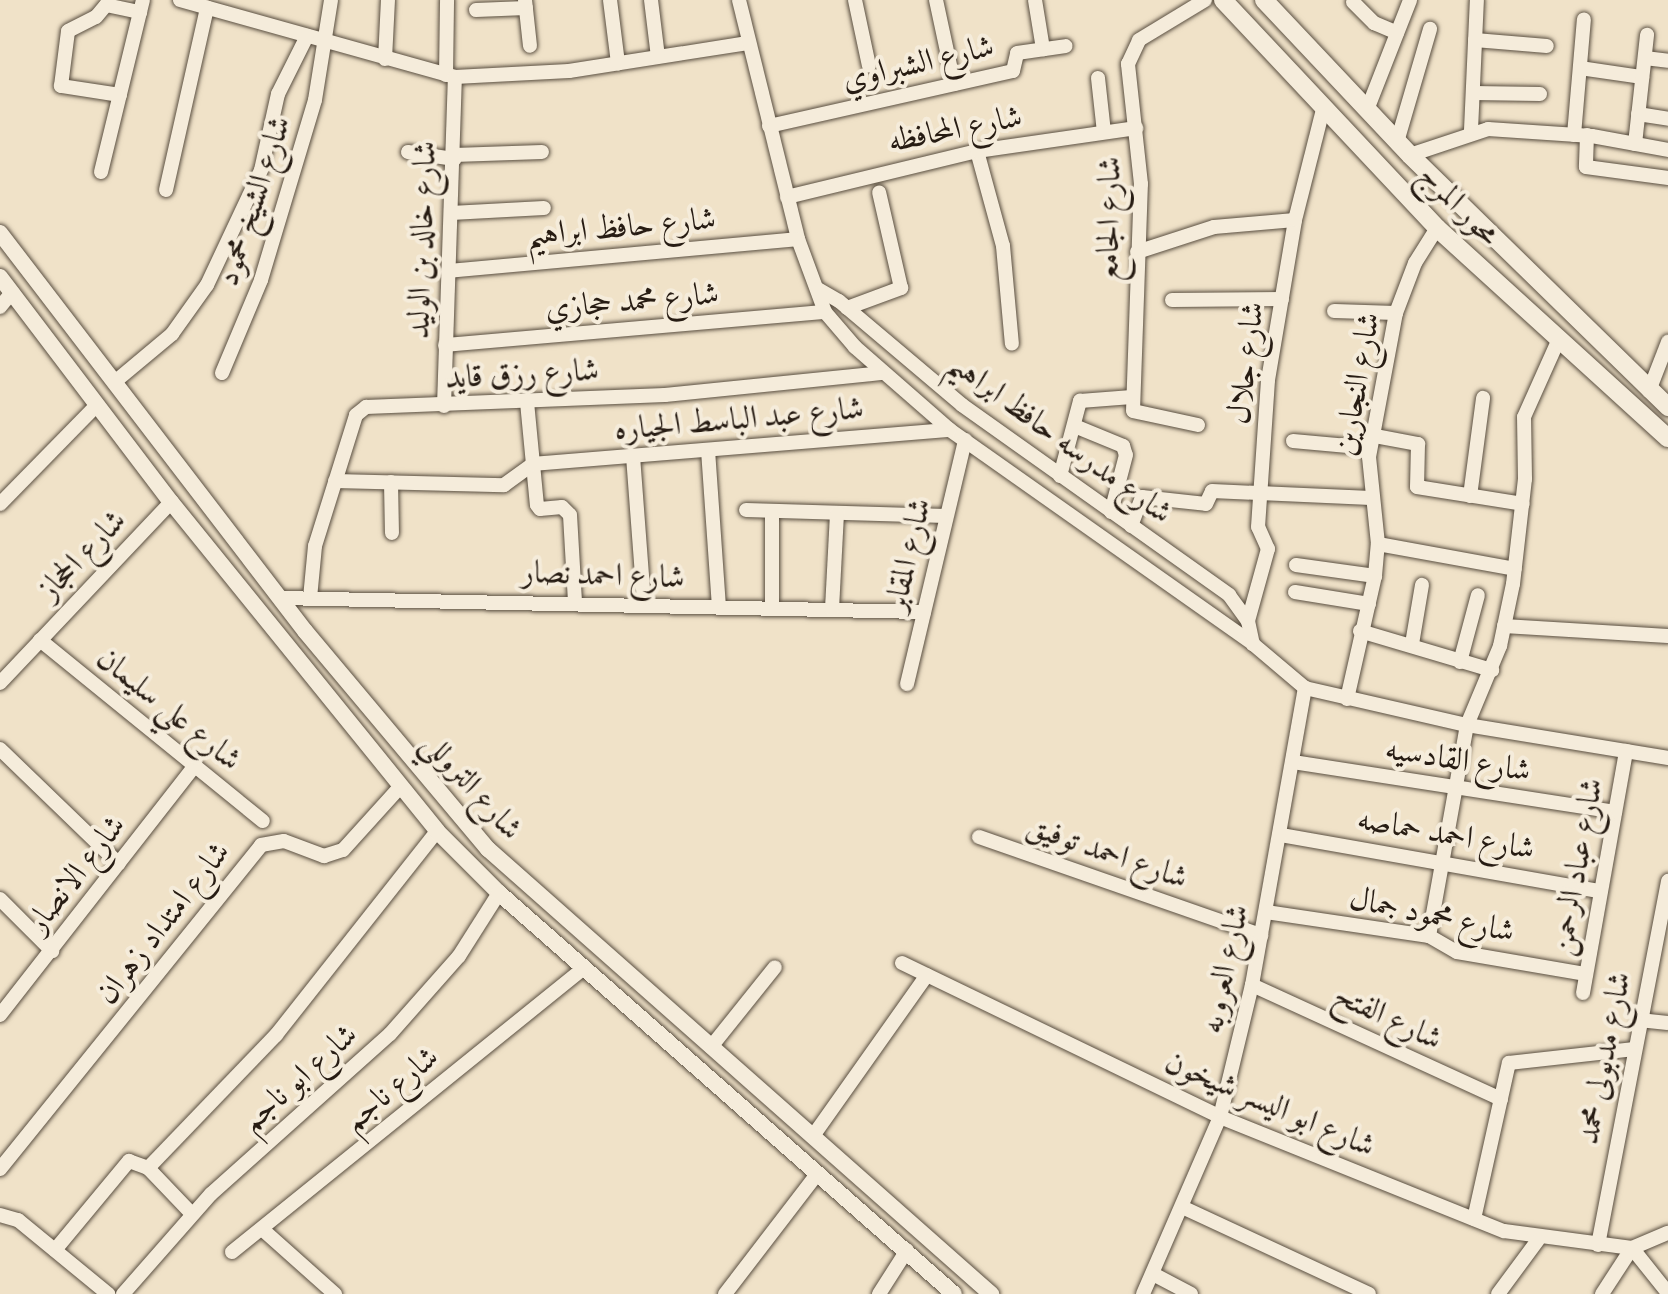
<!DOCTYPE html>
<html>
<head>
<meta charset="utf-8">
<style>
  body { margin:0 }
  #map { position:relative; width:1668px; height:1294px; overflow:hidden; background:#f0e2c8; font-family:"Libre Bodoni",Amiri,serif }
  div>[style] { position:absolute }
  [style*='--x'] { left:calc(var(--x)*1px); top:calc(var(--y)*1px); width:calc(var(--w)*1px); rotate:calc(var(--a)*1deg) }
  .roads { filter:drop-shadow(0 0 2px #594e40) drop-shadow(0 0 2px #594e40) }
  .minor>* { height:14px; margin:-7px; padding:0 7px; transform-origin:7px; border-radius:7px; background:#f5ecdb }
  .tertiary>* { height:16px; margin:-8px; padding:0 8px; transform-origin:8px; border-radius:8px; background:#f5ecdb }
  .secondary>* { height:18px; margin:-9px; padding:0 9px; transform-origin:9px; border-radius:9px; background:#f5ecdb }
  span { translate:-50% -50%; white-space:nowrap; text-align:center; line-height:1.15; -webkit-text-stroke:8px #f5ecdb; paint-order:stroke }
  .street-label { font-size:32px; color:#271c13 }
</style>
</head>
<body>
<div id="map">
  <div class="roads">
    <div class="minor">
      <i style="--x:180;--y:0;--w:286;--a:15.6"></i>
      <i style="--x:455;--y:77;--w:114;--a:-3"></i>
      <i style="--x:569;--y:71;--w:181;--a:-8.9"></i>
      <i style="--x:525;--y:0;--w:46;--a:83.8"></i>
      <i style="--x:610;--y:0;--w:64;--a:82.8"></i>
      <i style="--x:651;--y:0;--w:57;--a:83"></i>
      <i style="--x:739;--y:0;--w:246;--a:76.1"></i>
      <i style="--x:798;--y:239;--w:78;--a:69.7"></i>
      <i style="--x:825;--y:312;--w:46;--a:49.4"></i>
      <i style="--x:855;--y:347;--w:126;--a:41.1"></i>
      <i style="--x:950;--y:430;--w:371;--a:35.2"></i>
      <i style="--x:1253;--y:644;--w:68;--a:40.2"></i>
      <i style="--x:1305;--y:688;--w:166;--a:12.9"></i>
      <i style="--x:1467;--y:725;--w:204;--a:9.3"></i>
      <i style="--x:855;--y:0;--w:67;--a:78"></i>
      <i style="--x:936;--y:0;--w:86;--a:77.9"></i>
      <i style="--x:1035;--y:0;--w:50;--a:80.7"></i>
      <i style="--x:1353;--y:2;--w:30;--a:45"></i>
      <i style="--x:1374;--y:23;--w:25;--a:23"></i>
      <i style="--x:476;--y:10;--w:50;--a:-2.3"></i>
      <i style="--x:1475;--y:40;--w:72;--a:4.8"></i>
      <i style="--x:1645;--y:58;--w:23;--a:7"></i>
      <i style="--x:385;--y:59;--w:59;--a:-87.1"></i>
      <i style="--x:1580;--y:68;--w:63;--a:8.3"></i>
      <i style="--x:446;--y:75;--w:75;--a:-89.2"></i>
      <i style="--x:1098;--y:78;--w:54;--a:83.7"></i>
      <i style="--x:1473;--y:93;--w:67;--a:0.9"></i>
      <i style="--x:120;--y:95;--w:60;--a:-171.3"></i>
      <i style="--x:61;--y:86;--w:55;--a:-82.7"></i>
      <i style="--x:68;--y:31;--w:31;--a:-27"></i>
      <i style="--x:96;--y:17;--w:16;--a:-50"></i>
      <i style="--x:106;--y:5;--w:35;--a:12"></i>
      <i style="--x:1367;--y:110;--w:118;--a:-68.6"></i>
      <i style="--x:1638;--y:114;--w:30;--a:9"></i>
      <i style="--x:769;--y:126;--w:250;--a:-12.7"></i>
      <i style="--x:1013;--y:71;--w:18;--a:-77"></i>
      <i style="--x:1017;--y:53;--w:49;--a:-8.1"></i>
      <i style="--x:1471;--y:130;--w:130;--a:-87.4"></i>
      <i style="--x:1574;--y:135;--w:116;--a:-85.1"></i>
      <i style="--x:1587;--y:135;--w:32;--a:92"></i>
      <i style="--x:1586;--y:167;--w:83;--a:7.6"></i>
      <i style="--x:1397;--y:142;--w:118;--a:-73.7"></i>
      <i style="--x:1635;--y:144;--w:110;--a:-83.7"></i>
      <i style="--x:977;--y:151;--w:98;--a:74.7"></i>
      <i style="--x:1003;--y:246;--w:98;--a:84.8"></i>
      <i style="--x:408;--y:152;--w:47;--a:8.7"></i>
      <i style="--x:454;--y:155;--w:88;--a:-2"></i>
      <i style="--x:1410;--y:155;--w:82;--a:-18.4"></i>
      <i style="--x:1488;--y:129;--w:104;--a:3.9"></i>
      <i style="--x:1592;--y:136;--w:77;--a:10.4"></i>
      <i style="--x:101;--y:172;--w:177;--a:-76.3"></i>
      <i style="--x:166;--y:190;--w:187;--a:-77.3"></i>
      <i style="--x:787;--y:197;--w:195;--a:-13.6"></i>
      <i style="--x:977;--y:151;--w:161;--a:-8.2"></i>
      <i style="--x:451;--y:213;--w:93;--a:-3.1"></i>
      <i style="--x:1137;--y:252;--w:81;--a:-18"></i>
      <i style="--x:1214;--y:227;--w:81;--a:-4.9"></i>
      <i style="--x:448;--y:271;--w:351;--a:-5.2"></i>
      <i style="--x:818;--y:289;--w:24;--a:30"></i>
      <i style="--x:839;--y:301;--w:161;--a:40.2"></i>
      <i style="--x:962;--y:405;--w:328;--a:35.4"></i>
      <i style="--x:1229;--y:595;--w:32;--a:54"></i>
      <i style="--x:1248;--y:621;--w:24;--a:78"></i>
      <i style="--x:1172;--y:300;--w:110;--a:-0.5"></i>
      <i style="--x:0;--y:307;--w:19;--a:-51"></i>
      <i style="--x:847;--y:308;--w:58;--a:-20.3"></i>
      <i style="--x:901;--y:288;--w:98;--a:-102.9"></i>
      <i style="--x:1334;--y:311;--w:62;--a:1.8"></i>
      <i style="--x:445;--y:345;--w:381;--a:-5"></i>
      <i style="--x:222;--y:373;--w:101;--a:-67.2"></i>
      <i style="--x:261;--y:280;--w:188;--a:-73.3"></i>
      <i style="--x:315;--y:100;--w:101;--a:-80.9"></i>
      <i style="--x:117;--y:380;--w:72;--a:-39.9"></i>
      <i style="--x:172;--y:334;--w:60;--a:-54.5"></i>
      <i style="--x:207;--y:285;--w:127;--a:-64.8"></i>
      <i style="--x:261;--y:170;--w:78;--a:-77.4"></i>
      <i style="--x:278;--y:94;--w:65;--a:-63.4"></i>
      <i style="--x:1649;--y:391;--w:53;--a:-68.8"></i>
      <i style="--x:527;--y:402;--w:103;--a:84.5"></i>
      <i style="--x:537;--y:505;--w:5;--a:53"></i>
      <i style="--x:540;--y:509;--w:22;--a:-5"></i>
      <i style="--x:562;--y:507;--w:11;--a:45"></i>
      <i style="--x:570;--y:515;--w:86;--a:86.7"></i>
      <i style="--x:444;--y:406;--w:329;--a:-88.1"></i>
      <i style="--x:1198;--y:425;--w:66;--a:-167.8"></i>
      <i style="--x:1133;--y:411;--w:227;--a:-88"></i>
      <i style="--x:1141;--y:184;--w:121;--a:-96.2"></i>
      <i style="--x:1128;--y:64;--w:26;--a:-65"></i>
      <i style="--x:1139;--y:40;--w:77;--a:-31.2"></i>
      <i style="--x:1077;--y:427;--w:50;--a:22.4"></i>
      <i style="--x:1123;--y:446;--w:9;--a:72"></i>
      <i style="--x:1126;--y:455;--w:59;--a:104.7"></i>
      <i style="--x:1375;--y:436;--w:44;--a:10.5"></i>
      <i style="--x:1418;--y:444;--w:43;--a:91.3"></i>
      <i style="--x:1417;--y:487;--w:107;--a:9.1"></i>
      <i style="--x:1293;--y:441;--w:77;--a:5.2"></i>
      <i style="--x:708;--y:450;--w:156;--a:86"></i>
      <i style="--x:633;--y:456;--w:147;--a:85.7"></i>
      <i style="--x:1060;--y:476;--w:78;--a:-75.1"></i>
      <i style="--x:1080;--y:401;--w:52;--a:-4.4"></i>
      <i style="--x:335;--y:481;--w:169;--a:1.4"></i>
      <i style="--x:504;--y:485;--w:36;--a:-36"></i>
      <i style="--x:533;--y:464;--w:418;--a:-4.7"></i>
      <i style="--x:391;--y:482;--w:51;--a:88.9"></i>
      <i style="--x:1470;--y:496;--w:99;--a:-82.4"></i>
      <i style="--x:0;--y:504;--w:139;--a:-45.6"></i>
      <i style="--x:746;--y:510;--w:200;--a:1.7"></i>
      <i style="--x:772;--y:511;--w:97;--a:90"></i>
      <i style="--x:1131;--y:526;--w:31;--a:-69"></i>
      <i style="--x:1142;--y:497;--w:64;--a:6.2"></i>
      <i style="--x:1206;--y:504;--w:14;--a:-65"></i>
      <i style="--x:1212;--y:491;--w:159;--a:2.5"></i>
      <i style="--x:1378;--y:544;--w:139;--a:10.3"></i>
      <i style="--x:1296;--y:565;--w:80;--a:7.9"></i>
      <i style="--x:1295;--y:592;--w:75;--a:9.2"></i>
      <i style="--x:280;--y:598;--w:644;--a:1.25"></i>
      <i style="--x:310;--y:598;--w:52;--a:-84.5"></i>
      <i style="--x:315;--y:546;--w:137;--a:-72.6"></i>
      <i style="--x:356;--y:415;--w:13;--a:-39"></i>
      <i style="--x:366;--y:407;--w:299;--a:-2.3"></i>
      <i style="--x:665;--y:395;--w:219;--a:-5.8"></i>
      <i style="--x:832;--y:609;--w:96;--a:-87"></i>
      <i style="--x:1248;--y:621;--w:75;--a:-74.5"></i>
      <i style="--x:1268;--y:549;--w:24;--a:-114"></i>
      <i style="--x:1258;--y:527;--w:147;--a:-86.1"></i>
      <i style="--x:1268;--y:380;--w:162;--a:-80.4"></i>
      <i style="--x:1295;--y:220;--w:114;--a:-75.8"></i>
      <i style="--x:1504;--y:626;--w:164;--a:3.5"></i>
      <i style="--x:1360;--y:631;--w:138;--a:16.5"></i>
      <i style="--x:40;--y:640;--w:287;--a:39.1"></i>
      <i style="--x:1412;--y:644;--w:60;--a:-80.4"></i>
      <i style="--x:1460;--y:662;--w:69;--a:-75"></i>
      <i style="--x:0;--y:683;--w:249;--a:-46.6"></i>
      <i style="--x:907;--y:684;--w:251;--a:-76.6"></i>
      <i style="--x:1347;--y:699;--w:126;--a:-77.2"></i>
      <i style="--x:1375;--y:576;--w:32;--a:-85"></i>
      <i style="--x:1378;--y:544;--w:87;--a:-95.9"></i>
      <i style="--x:1369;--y:457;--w:147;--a:-79.4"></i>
      <i style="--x:1396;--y:313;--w:53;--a:-69.2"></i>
      <i style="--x:1415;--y:263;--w:41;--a:-57.8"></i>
      <i style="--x:0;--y:749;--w:165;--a:44"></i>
      <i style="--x:1293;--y:762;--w:326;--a:8.8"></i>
      <i style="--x:1281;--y:835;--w:324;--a:10"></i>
      <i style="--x:979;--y:837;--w:299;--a:19.2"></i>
      <i style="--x:0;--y:899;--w:74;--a:45"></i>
      <i style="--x:1266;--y:912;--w:165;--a:8.4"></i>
      <i style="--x:1429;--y:936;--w:32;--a:30"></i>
      <i style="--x:1457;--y:952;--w:131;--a:9.7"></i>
      <i style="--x:1429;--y:936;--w:214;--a:-79.8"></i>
      <i style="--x:1467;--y:725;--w:86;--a:-67.3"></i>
      <i style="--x:1500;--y:646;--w:63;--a:-78.2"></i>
      <i style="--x:1513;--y:584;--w:106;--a:-83.5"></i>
      <i style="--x:1525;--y:479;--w:62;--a:-90.9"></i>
      <i style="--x:1524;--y:417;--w:83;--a:-65.9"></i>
      <i style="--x:902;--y:963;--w:353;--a:25.8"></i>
      <i style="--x:1220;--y:1117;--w:306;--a:21.9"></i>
      <i style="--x:1504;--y:1231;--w:129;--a:7.6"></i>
      <i style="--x:1632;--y:1248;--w:58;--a:51.3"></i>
      <i style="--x:1252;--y:985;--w:274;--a:24.6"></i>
      <i style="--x:1583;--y:993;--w:246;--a:-79.9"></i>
      <i style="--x:0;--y:1015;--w:317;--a:-52"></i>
      <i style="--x:1639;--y:1020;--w:29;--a:6"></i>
      <i style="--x:711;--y:1047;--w:102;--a:-51.3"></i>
      <i style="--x:813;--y:1136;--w:197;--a:-54.7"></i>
      <i style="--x:148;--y:1168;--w:185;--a:-46.1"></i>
      <i style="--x:276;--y:1035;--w:260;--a:-51.7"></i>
      <i style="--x:0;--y:1169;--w:416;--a:-51.1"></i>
      <i style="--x:261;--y:845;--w:23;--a:-10"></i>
      <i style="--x:284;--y:841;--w:43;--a:20.6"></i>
      <i style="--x:324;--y:856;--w:20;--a:-18"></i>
      <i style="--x:343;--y:850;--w:85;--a:-47.9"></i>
      <i style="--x:1182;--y:1207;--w:206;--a:24.9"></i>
      <i style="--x:0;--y:1215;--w:19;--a:16"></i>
      <i style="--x:18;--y:1220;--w:117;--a:39.4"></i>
      <i style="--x:1474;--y:1219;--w:160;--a:-77.4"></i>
      <i style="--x:1509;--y:1063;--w:126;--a:-6.4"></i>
      <i style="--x:262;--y:1229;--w:98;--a:41.7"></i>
      <i style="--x:1598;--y:1245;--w:371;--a:-79.1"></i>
      <i style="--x:55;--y:1250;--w:116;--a:-50.3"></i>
      <i style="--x:129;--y:1161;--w:20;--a:20"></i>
      <i style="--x:148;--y:1168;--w:64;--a:46.3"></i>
      <i style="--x:232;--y:1252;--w:452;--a:-38.9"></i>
      <i style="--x:1153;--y:1274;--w:43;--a:27.8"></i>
      <i style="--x:123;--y:1294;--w:133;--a:-48.7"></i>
      <i style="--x:211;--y:1194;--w:240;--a:-41.8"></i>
      <i style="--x:390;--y:1034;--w:104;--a:-48.5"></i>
      <i style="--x:459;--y:956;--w:75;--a:-57.6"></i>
      <i style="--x:725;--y:1294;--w:151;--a:-52.5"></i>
      <i style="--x:879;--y:1294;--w:52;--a:-57.5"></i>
      <i style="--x:1143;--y:1294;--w:193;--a:-66.5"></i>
      <i style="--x:1220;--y:1117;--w:136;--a:-76.4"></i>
      <i style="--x:1252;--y:985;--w:302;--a:-79.9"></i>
      <i style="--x:1498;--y:1294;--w:67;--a:-53.5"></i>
      <i style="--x:1602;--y:1294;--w:55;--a:-56.9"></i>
      <i style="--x:1632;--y:1248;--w:39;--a:-23"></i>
    </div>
    <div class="tertiary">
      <i style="--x:0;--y:233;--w:501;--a:52.54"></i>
      <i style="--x:305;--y:631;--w:285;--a:50"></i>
      <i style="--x:488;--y:849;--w:672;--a:41.5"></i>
      <i style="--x:0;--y:277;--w:283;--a:52.8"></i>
      <i style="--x:171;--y:502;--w:423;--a:51"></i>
      <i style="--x:437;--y:831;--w:88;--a:45"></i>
      <i style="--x:499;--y:893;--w:606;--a:41.39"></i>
    </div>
    <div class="secondary">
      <i style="--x:1223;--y:0;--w:313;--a:46.8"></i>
      <i style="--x:1437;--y:228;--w:312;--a:42.3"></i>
      <i style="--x:1264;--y:0;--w:213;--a:46.7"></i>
      <i style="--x:1410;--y:155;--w:361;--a:44.3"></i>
    </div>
  </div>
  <div class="street-label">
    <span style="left:918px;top:63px;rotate:-13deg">شارع الشبراوي</span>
    <span style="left:955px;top:129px;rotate:-11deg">شارع المحافظه</span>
    <span style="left:254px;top:201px;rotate:-72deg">شارع الشيخ محمود</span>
    <span style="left:1459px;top:205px;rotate:45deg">محور المرج</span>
    <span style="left:1109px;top:219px;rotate:-89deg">شارع الجامع</span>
    <span style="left:621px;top:227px;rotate:-5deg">شارع حافظ ابراهيم</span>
    <span style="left:422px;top:240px;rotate:-88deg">شارع خالد بن الوليد</span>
    <span style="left:632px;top:301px;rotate:-5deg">شارع محمد حجازي</span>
    <span style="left:1246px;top:363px;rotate:-83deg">شارع جلال</span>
    <span style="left:522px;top:374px;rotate:-3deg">شارع رزق قايد</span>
    <span style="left:1357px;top:384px;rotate:-80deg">شارع النجارين</span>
    <span style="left:739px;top:419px;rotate:-5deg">شارع عبد الباسط الجياره</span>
    <span style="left:1060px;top:438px;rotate:36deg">شارع مدرسه حافظ ابراهيم</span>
    <span style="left:82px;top:555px;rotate:-46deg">شارع الحجاز</span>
    <span style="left:908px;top:555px;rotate:-77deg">شارع المقابر</span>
    <span style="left:603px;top:575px;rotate:2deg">شارع احمد نصار</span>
    <span style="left:169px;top:709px;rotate:39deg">شارع علي سليمان</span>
    <span style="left:1458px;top:760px;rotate:9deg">شارع القادسيه</span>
    <span style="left:472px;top:786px;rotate:48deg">شارع التروللي</span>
    <span style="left:1446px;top:834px;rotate:10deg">شارع احمد حماصه</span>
    <span style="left:1107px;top:852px;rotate:19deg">شارع احمد توفيق</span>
    <span style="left:1577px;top:867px;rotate:-80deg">شارع عباد الرحمن</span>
    <span style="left:76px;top:874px;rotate:-52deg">شارع الانصار</span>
    <span style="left:1432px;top:915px;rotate:12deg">شارع محمود جمال</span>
    <span style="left:163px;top:923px;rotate:-52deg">شارع امتداد زهران</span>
    <span style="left:1225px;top:969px;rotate:-78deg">شارع العروبه</span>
    <span style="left:1388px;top:1017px;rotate:25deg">شارع الفتح</span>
    <span style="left:1604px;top:1058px;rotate:-79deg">شارع مدبولى محمد</span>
    <span style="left:299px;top:1078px;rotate:-42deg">شارع ابو ناجم</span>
    <span style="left:391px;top:1089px;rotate:-40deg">شارع ناجم</span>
    <span style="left:1270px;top:1104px;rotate:23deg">شارع ابو اليسر شيخون</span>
  </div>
</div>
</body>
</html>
